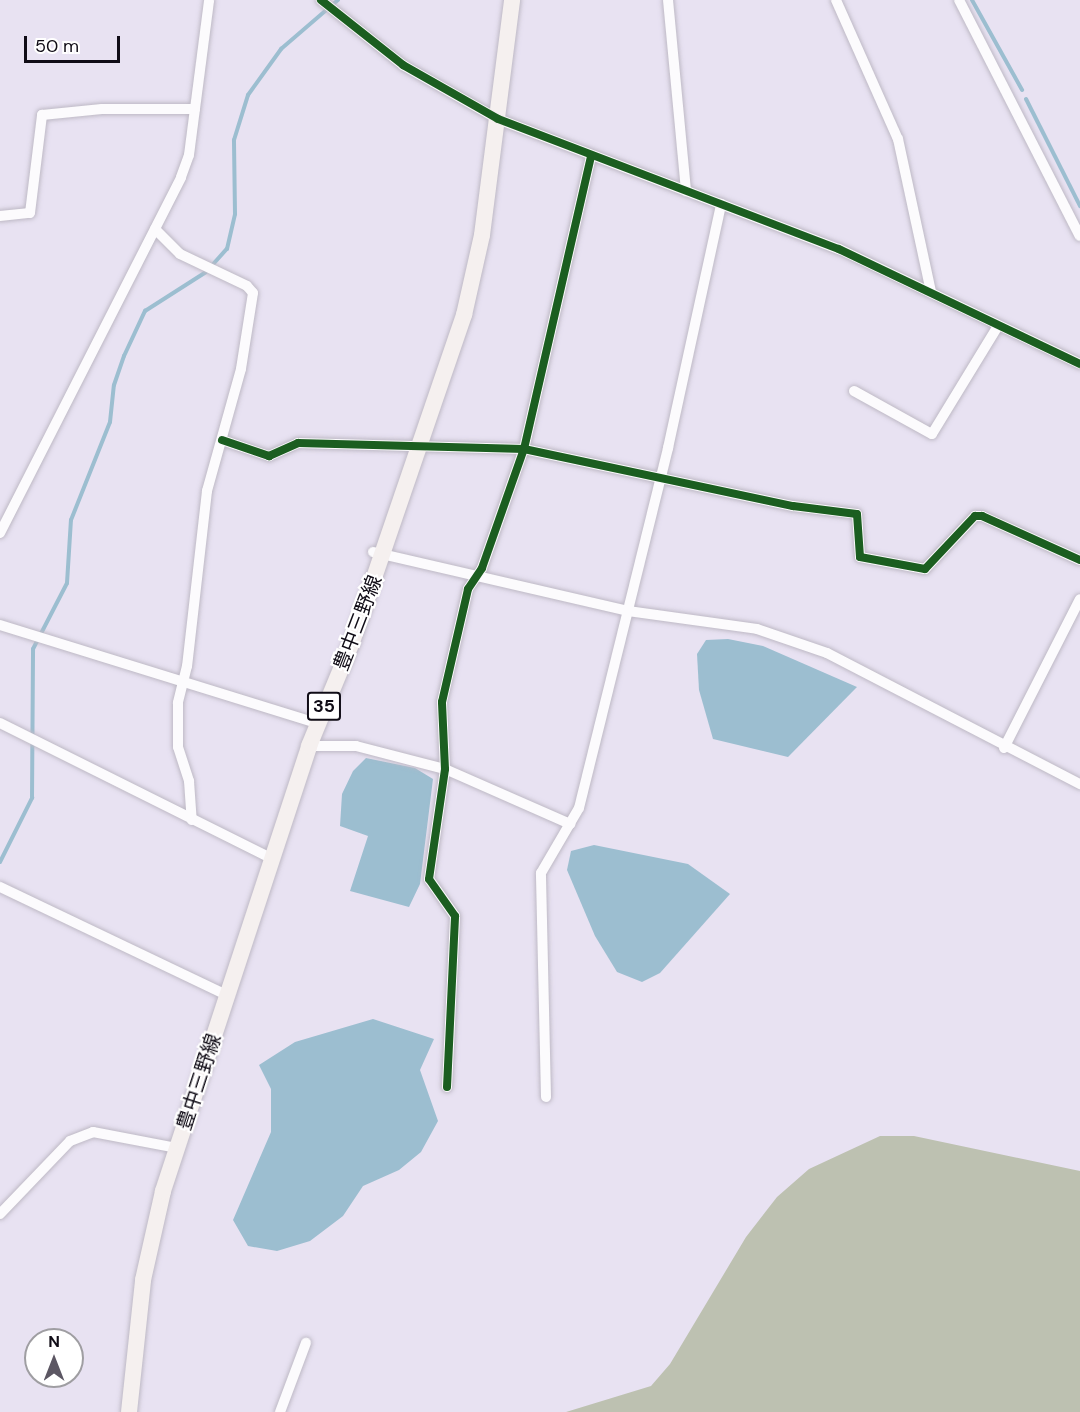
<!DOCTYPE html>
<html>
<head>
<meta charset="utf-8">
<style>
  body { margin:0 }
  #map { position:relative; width:1080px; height:1412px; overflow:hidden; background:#e8e2f2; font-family:"DM Sans","Noto Sans JP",sans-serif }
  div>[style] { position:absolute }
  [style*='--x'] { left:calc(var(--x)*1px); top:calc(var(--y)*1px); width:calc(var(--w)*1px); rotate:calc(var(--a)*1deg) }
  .forest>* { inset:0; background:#bdc1b1 }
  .water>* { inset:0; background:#9cbed0 }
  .stream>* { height:4px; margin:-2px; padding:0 2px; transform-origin:2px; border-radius:2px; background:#9cbed0 }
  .roads { filter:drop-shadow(0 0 2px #beb9c5) drop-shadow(0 0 2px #beb9c5) }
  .minor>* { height:10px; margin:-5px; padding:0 5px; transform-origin:5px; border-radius:5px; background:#fcfbfd }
  .primary>* { height:16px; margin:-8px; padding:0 8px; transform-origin:8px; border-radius:8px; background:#f5f0ef }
  .cycleway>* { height:8px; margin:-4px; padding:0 4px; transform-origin:4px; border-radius:4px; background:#1b5e20 }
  span { translate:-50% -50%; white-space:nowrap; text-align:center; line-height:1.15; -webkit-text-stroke:4.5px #fff; paint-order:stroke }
  .shield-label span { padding:2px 4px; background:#fff; border:2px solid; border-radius:4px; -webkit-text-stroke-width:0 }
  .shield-label { font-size:18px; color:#100c16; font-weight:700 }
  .street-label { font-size:20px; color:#100c16 }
  .north { position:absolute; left:24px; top:1328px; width:60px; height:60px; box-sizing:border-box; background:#fff; border:2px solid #9f9ea2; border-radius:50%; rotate:0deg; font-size:16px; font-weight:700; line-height:24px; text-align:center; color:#100c16 }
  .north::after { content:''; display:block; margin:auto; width:21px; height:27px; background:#5c5763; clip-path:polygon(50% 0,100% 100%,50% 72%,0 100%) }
  .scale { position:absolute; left:24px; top:36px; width:96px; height:27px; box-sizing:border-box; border:3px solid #100c16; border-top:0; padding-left:8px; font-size:18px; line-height:21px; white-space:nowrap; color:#100c16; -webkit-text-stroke:4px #fff; paint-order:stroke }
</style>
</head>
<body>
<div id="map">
  <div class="forest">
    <i style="clip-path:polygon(880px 1136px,914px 1136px,1080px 1171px,1080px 1412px,566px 1412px,651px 1386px,670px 1364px,746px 1237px,777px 1197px,809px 1169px)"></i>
  </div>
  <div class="water">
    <i style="clip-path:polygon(728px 639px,763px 646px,857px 687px,788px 757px,713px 739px,699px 690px,697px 654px,706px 640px)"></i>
    <i style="clip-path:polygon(366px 758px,415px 768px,433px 779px,420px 884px,409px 907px,350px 891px,368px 836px,340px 826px,342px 794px,353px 771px)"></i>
    <i style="clip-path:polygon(594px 845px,688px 864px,730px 894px,660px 973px,642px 982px,617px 972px,595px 936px,567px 870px,571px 851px)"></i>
    <i style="clip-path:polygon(373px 1019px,434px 1039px,420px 1070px,438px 1121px,421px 1152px,399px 1170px,363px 1186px,343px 1216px,310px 1241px,277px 1251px,248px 1246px,233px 1220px,271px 1132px,271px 1089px,259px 1065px,295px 1042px)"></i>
  </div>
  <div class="stream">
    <i style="--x:972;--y:0;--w:103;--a:60.9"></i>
    <i style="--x:1026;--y:99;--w:120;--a:63.2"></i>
    <i style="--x:0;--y:862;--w:72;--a:-63.4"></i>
    <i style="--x:32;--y:798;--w:149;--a:-89.6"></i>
    <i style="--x:33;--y:649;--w:74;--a:-62.7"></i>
    <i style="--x:67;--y:583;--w:63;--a:-86.4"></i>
    <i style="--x:71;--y:520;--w:105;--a:-68.3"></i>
    <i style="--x:110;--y:422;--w:37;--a:-84"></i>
    <i style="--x:114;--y:385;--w:31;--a:-71"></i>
    <i style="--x:124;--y:356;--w:50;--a:-65"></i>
    <i style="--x:145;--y:311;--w:72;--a:-32.6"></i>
    <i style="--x:206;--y:272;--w:31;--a:-48"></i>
    <i style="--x:227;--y:249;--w:36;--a:-77"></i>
    <i style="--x:235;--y:214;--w:74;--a:-90.8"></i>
    <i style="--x:234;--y:140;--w:47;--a:-72.7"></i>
    <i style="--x:248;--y:95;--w:57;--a:-54.3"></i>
    <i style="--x:281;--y:49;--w:75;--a:-40.7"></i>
  </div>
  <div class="roads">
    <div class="minor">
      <i style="--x:321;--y:0;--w:105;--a:38.4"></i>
      <i style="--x:403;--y:65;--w:109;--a:29.6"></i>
      <i style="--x:498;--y:119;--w:365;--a:20.9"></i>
      <i style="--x:839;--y:249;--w:267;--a:25.5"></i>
      <i style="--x:668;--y:0;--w:192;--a:84.6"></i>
      <i style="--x:836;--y:0;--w:152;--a:66"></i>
      <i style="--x:898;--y:139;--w:157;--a:77.8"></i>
      <i style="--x:959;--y:0;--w:265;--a:62.9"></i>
      <i style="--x:0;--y:216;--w:30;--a:-6"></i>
      <i style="--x:30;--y:213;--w:99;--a:-83"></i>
      <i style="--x:42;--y:115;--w:60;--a:-5.7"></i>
      <i style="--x:102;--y:109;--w:93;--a:0"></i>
      <i style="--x:155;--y:229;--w:35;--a:45"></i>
      <i style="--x:180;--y:254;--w:74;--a:25.5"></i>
      <i style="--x:247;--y:286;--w:9;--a:49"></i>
      <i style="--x:253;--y:293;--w:77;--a:99"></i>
      <i style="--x:241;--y:369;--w:127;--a:105.6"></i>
      <i style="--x:207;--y:491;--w:176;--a:96.5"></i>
      <i style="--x:187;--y:666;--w:38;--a:104"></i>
      <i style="--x:178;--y:703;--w:44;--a:90"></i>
      <i style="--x:178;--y:747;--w:36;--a:72"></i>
      <i style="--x:189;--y:781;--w:39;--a:86"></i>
      <i style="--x:854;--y:391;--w:89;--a:28.9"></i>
      <i style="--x:932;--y:434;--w:127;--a:-58.6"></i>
      <i style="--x:222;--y:440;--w:50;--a:18.8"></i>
      <i style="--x:269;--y:456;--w:32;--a:-24"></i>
      <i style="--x:298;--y:443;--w:226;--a:1.5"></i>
      <i style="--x:524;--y:449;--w:275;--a:12"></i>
      <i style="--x:793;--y:506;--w:64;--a:7.1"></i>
      <i style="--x:857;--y:514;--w:43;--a:86"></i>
      <i style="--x:860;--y:557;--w:66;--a:10.5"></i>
      <i style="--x:925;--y:569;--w:73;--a:-46.7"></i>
      <i style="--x:975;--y:516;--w:7;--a:0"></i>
      <i style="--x:982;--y:516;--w:107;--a:24.2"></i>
      <i style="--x:0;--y:533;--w:399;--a:-63"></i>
      <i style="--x:181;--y:177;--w:23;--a:-70"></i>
      <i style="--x:189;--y:155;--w:156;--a:-82.6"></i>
      <i style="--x:373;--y:552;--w:262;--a:13"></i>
      <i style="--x:628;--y:611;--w:130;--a:7.9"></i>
      <i style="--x:757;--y:629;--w:74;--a:18.9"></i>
      <i style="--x:827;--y:653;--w:285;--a:27.4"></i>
      <i style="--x:0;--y:625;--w:332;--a:17.2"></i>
      <i style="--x:0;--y:723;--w:303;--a:26.5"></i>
      <i style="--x:309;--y:746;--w:47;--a:0"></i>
      <i style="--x:356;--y:746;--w:92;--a:14.5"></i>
      <i style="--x:445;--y:769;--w:137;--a:23.7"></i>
      <i style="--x:1004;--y:748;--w:167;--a:-63"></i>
      <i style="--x:0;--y:887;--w:250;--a:25.5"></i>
      <i style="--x:447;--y:1087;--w:171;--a:-87.3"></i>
      <i style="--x:455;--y:916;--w:45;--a:-125.1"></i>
      <i style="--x:429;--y:879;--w:111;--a:-81.7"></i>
      <i style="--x:445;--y:769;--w:67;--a:-92.6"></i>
      <i style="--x:442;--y:702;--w:116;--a:-77"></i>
      <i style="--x:468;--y:589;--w:25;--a:-56"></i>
      <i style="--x:482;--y:568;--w:126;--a:-70.6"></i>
      <i style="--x:524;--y:449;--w:300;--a:-77.1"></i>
      <i style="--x:546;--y:1097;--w:224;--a:-91.3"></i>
      <i style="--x:541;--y:873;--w:75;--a:-59.7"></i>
      <i style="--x:579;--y:808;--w:371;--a:-76.1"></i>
      <i style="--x:668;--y:448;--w:250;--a:-77.7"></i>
      <i style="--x:0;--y:1214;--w:101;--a:-46.2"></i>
      <i style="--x:70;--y:1141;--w:25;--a:-21"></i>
      <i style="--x:93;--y:1132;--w:86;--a:10.8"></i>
      <i style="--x:280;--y:1412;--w:74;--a:-69.4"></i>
    </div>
    <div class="primary">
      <i style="--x:129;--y:1412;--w:133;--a:-83.9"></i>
      <i style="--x:143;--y:1280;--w:91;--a:-77.3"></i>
      <i style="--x:163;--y:1191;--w:468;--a:-71.8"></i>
      <i style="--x:309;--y:746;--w:113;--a:-67.5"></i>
      <i style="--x:352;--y:642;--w:346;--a:-71.1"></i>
      <i style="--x:464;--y:315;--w:82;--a:-77.3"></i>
      <i style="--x:482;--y:235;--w:237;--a:-82.7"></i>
    </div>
  </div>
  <div class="cycleway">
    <i style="--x:321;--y:0;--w:105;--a:38.4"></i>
    <i style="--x:403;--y:65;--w:109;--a:29.6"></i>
    <i style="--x:498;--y:119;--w:365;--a:20.9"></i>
    <i style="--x:839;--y:249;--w:267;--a:25.5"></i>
    <i style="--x:222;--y:440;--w:50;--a:18.8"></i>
    <i style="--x:269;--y:456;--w:32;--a:-24"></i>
    <i style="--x:298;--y:443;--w:226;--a:1.5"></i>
    <i style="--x:524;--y:449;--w:275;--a:12"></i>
    <i style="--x:793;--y:506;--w:64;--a:7.1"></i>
    <i style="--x:857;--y:514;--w:43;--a:86"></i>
    <i style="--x:860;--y:557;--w:66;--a:10.5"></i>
    <i style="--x:925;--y:569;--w:73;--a:-46.7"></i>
    <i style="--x:975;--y:516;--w:7;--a:0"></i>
    <i style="--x:982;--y:516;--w:107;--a:24.2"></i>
    <i style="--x:447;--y:1087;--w:171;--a:-87.3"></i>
    <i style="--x:455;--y:916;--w:45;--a:-125.1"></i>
    <i style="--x:429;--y:879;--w:111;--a:-81.7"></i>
    <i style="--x:445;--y:769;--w:67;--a:-92.6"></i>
    <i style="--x:442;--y:702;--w:116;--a:-77"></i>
    <i style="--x:468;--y:589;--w:25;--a:-56"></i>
    <i style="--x:482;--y:568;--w:126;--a:-70.6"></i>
    <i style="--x:524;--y:449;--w:300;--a:-77.1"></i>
  </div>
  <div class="shield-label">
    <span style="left:324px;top:706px">35</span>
  </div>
  <div class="street-label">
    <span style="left:358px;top:623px;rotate:-69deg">豊中三野線</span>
    <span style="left:199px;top:1082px;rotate:-72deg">豊中三野線</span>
  </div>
  <div class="north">N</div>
  <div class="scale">50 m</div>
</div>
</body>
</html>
